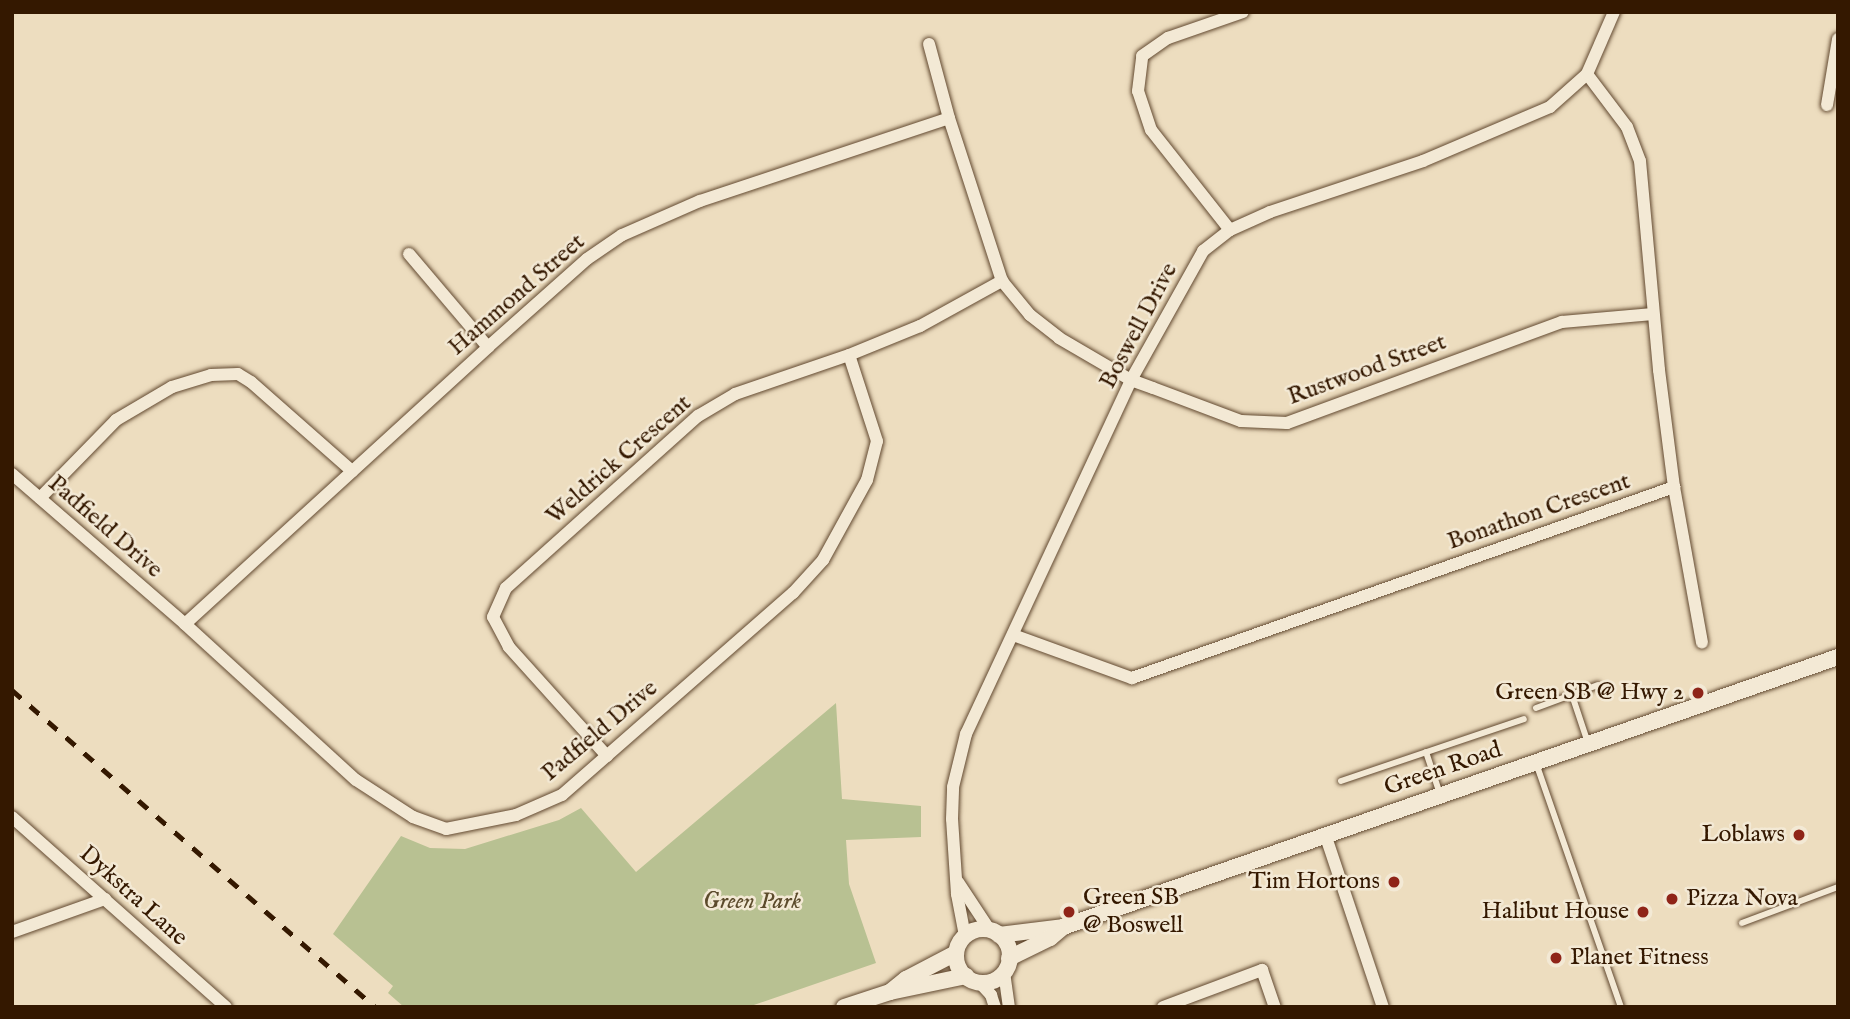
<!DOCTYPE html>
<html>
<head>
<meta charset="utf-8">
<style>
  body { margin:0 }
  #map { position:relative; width:1850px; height:1019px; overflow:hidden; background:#edddbf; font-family:"IM FELL English",serif }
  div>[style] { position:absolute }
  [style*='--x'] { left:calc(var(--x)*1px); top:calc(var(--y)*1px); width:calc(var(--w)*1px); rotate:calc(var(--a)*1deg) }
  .green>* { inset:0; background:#b8c192 }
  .roads { filter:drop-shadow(0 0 2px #624930) drop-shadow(0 0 2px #624930) }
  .lane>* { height:6px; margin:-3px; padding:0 3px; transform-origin:3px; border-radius:3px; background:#f3e9d5 }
  .street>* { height:12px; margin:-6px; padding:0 6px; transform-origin:6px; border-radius:6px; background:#f3e9d5 }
  .secondary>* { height:16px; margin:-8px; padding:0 8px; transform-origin:8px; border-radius:8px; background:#f3e9d5 }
  .secondary>.ring { margin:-8px; padding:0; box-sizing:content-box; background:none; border:16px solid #f3e9d5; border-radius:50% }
  .rail>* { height:4.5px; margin-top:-2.25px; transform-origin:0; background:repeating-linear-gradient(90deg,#341800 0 12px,transparent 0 24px) }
  .dots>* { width:19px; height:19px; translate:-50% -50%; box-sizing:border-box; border:4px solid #f3e9d5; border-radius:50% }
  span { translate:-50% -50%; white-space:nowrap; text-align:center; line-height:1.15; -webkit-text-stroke:5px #f3e9d5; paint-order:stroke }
  .street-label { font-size:24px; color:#341800 }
  .poi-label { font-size:24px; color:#341800 }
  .right { translate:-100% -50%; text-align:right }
  .left { translate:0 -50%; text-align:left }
  .park-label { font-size:24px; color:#5c4b2c; font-style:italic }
  .frame { position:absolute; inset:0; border:14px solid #341800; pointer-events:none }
</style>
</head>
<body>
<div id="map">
  <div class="green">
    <i style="clip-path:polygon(836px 703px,842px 799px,921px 806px,921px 837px,846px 840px,849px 884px,876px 963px,748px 1007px,404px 1007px,388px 993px,393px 986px,333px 934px,401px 836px,430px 848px,465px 849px,559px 820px,581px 808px,636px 872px)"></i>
  </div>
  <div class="roads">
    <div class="lane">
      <i style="--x:1572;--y:695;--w:51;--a:71.6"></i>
      <i style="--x:1536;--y:708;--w:66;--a:-20.4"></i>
      <i style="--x:1426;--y:752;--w:44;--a:71.6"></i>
      <i style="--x:1536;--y:763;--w:258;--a:70.8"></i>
      <i style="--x:1341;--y:781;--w:193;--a:-18.7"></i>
      <i style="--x:1742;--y:923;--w:103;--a:-20.6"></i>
    </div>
    <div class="street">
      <i style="--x:929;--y:44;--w:77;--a:74.9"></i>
      <i style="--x:949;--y:118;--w:171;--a:72"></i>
      <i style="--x:1002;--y:281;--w:44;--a:50.5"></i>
      <i style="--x:1030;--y:315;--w:37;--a:38"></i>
      <i style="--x:1059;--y:338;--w:83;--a:30.3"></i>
      <i style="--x:1131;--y:380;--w:23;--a:20"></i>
      <i style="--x:1153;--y:388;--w:94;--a:20.6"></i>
      <i style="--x:1241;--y:421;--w:46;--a:2.5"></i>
      <i style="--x:1287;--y:423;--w:293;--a:-20.2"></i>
      <i style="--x:1562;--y:322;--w:91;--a:-5"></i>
      <i style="--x:1587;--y:74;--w:66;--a:53"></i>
      <i style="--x:1627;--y:127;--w:36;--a:69"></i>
      <i style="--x:1640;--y:161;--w:210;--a:84.8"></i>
      <i style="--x:1659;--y:370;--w:118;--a:82.7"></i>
      <i style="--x:1674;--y:487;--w:158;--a:79.8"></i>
      <i style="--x:1827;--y:105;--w:67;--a:-80.5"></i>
      <i style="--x:1230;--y:230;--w:127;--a:-128.3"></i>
      <i style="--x:1151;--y:130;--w:41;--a:-108.4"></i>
      <i style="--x:1138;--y:91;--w:35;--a:-83"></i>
      <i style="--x:1142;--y:56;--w:32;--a:-35"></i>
      <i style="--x:1168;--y:38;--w:79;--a:-19.1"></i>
      <i style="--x:409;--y:254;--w:122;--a:49.7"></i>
      <i style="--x:12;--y:474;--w:229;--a:40.9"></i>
      <i style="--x:185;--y:624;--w:231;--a:42.4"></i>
      <i style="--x:356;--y:780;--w:68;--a:33"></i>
      <i style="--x:413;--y:817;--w:35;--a:20"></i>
      <i style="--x:446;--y:829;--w:71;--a:-11.3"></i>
      <i style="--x:516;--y:815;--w:50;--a:-23.5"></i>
      <i style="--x:562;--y:795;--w:307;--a:-41.2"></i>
      <i style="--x:793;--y:593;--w:45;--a:-47.7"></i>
      <i style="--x:823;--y:560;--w:91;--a:-61.2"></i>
      <i style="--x:867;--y:480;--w:40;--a:-75.6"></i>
      <i style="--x:877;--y:441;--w:90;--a:-108"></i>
      <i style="--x:40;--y:498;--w:109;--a:-45.7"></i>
      <i style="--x:116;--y:420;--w:65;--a:-30.5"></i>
      <i style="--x:172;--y:387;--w:41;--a:-17.1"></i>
      <i style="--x:211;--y:375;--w:27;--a:-2"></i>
      <i style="--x:238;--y:374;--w:15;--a:32"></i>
      <i style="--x:251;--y:382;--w:135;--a:41.4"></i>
      <i style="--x:185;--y:624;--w:411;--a:-42.4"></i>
      <i style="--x:488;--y:347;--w:132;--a:-41.6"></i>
      <i style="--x:587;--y:259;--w:42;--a:-34.4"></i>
      <i style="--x:622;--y:235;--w:85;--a:-23.6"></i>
      <i style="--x:700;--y:201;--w:262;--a:-18.4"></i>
      <i style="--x:1013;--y:635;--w:127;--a:19.9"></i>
      <i style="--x:1132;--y:678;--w:575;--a:-19.41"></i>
      <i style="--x:607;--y:756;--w:147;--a:-132"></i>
      <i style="--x:509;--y:647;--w:34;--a:-118"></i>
      <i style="--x:493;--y:617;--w:32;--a:-66"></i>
      <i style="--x:506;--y:588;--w:258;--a:-41.9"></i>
      <i style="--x:698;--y:416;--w:43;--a:-30.7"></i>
      <i style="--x:735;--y:394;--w:120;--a:-18.9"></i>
      <i style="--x:849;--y:355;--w:77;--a:-22.2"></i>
      <i style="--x:920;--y:326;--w:94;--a:-28.8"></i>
      <i style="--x:12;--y:817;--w:286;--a:41.6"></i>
      <i style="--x:1325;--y:834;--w:182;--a:71.5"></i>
      <i style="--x:958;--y:882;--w:56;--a:56.6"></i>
      <i style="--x:12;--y:932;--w:99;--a:-19.5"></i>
      <i style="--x:965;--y:936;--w:43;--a:-100.8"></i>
      <i style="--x:957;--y:894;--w:75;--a:-93.8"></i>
      <i style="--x:952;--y:819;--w:32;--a:-88"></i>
      <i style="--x:953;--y:787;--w:55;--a:-76.2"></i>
      <i style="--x:966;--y:734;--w:391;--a:-65"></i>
      <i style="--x:1131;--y:380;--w:148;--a:-60.8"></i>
      <i style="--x:1203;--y:251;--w:34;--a:-38"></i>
      <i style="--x:1230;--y:230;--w:44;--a:-24.2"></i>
      <i style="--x:1270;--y:212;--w:161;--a:-18.4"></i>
      <i style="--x:1423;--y:161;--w:138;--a:-23"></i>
      <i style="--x:1550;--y:107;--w:50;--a:-41.7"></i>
      <i style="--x:1587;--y:74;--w:68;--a:-66.5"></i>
      <i style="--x:1004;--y:972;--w:35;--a:82"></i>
      <i style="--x:979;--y:982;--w:18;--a:47"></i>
      <i style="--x:991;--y:995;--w:13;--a:72"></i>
      <i style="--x:1163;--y:1007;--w:106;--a:-20.5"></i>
      <i style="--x:1262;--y:970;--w:39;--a:71"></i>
    </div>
    <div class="secondary">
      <i class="ring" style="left:956px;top:929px;width:38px;height:38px"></i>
      <i style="--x:999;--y:935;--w:64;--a:-7.1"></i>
      <i style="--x:1063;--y:927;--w:821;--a:-19.21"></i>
      <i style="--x:1009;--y:958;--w:46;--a:-26"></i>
      <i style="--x:1050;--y:938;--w:17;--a:-40"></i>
      <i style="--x:890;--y:992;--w:21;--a:-39"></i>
      <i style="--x:906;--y:979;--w:56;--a:-27.5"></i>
      <i style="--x:844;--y:1007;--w:48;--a:-18.1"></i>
      <i style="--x:890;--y:992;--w:78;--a:-11.9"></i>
    </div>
  </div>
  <div class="rail">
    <i style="--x:12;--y:690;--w:482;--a:41.1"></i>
  </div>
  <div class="dots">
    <i style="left:1698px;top:693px;background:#8f2418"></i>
    <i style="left:1799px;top:835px;background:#8f2418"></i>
    <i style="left:1394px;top:882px;background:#8f2418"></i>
    <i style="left:1672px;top:899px;background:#8f2418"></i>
    <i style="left:1069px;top:912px;background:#8f2418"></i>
    <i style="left:1643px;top:912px;background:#8f2418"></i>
    <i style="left:1556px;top:958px;background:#8f2418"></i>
  </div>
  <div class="street-label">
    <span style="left:517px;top:295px;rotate:-41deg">Hammond Street</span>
    <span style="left:1139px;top:326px;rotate:-62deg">Boswell Drive</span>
    <span style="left:1367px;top:370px;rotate:-20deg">Rustwood Street</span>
    <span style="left:619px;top:460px;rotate:-41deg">Weldrick Crescent</span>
    <span style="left:1539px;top:512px;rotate:-19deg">Bonathon Crescent</span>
    <span style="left:105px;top:527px;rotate:41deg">Padfield Drive</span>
    <span style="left:600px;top:731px;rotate:-40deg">Padfield Drive</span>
    <span style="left:1443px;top:769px;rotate:-19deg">Green Road</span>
    <span style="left:133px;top:896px;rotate:42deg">Dykstra Lane</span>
  </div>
  <div class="poi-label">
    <span class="right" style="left:1684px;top:693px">Green SB @ Hwy 2</span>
    <span class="right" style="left:1785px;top:835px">Loblaws</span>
    <span class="right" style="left:1380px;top:882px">Tim Hortons</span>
    <span class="left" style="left:1083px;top:912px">Green SB<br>@ Boswell</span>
    <span class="left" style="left:1686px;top:899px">Pizza Nova</span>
    <span class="right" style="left:1629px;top:912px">Halibut House</span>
    <span class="left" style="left:1570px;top:958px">Planet Fitness</span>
  </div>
  <div class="park-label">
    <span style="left:752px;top:902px">Green Park</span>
  </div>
  <div class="frame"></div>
</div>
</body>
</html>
